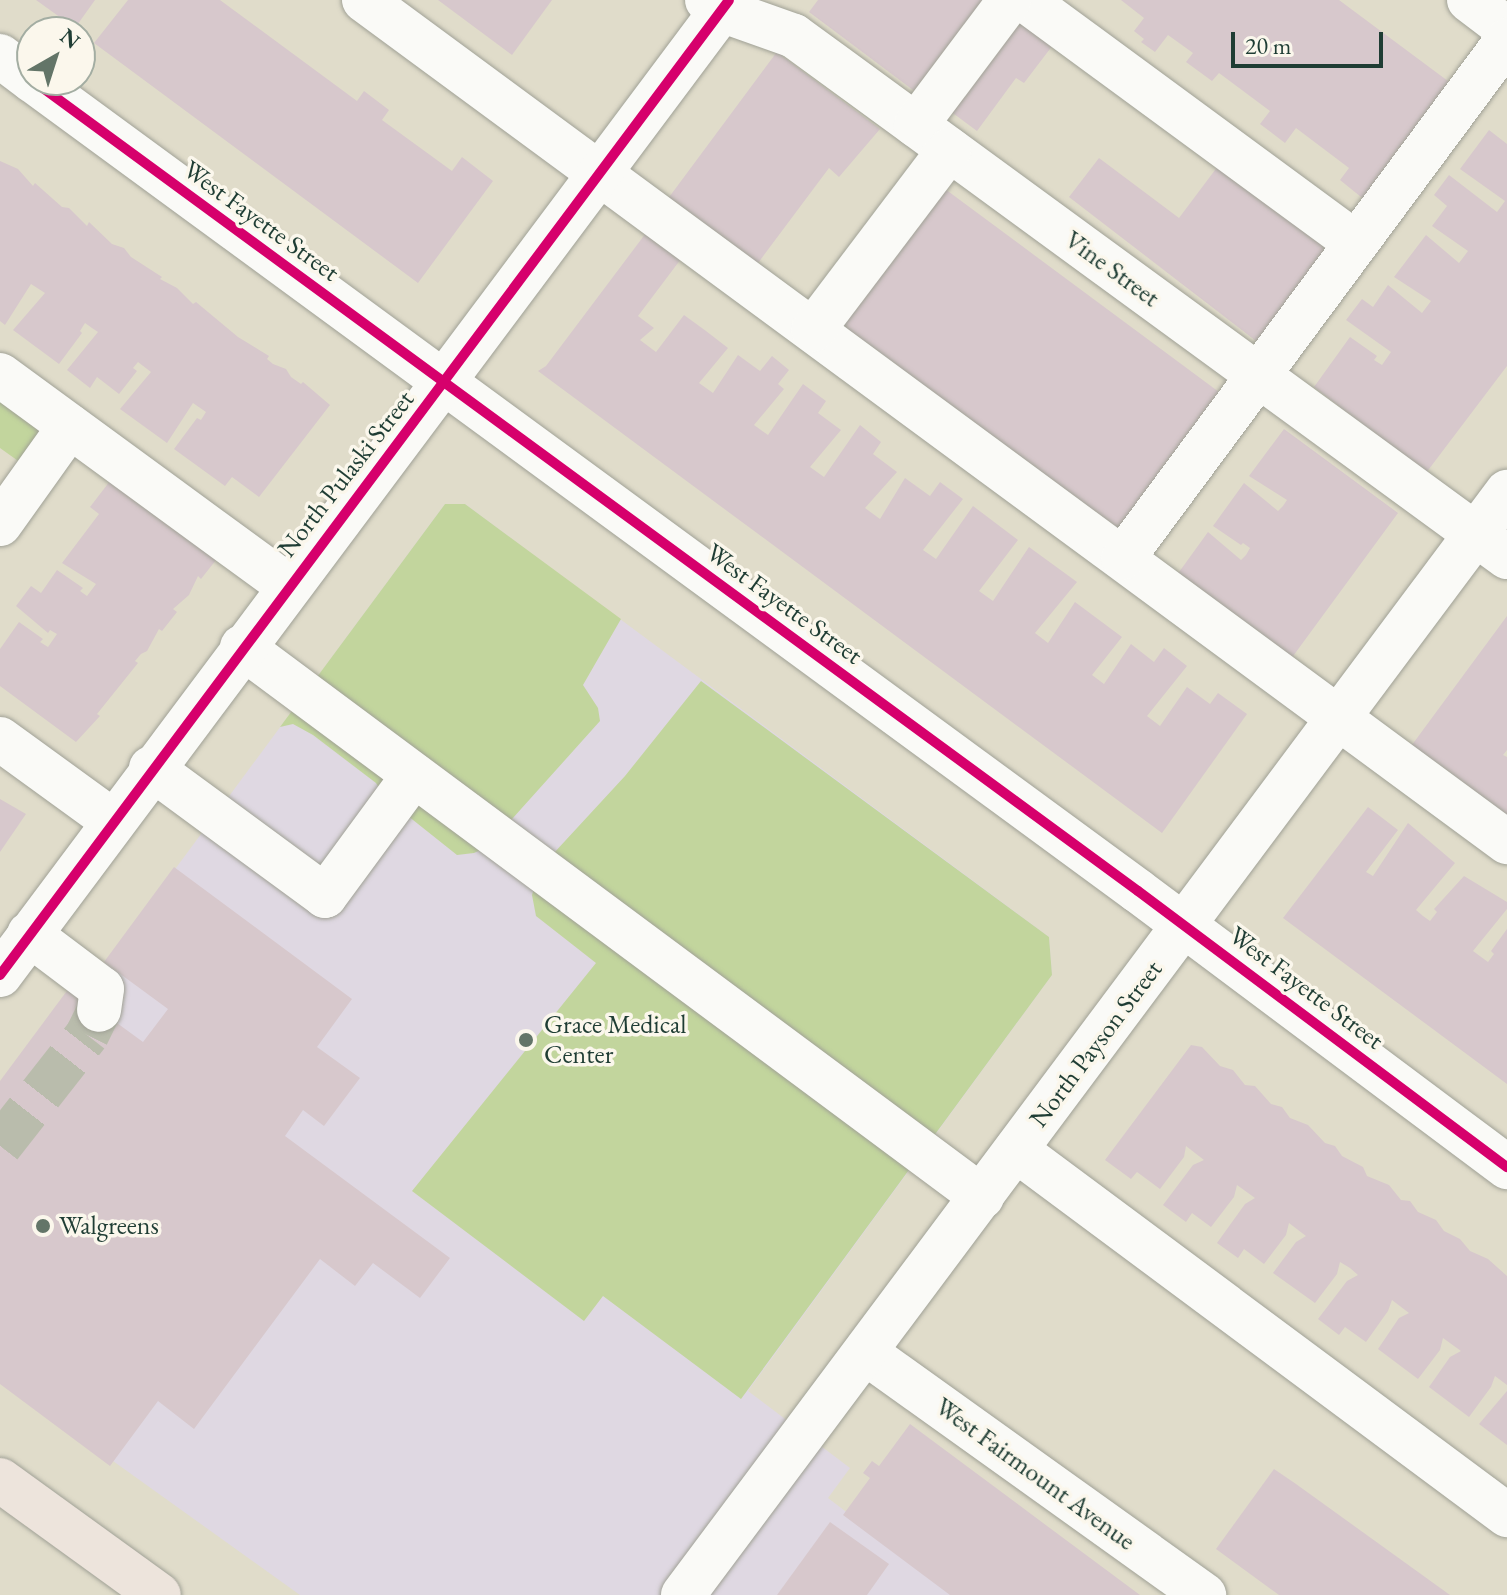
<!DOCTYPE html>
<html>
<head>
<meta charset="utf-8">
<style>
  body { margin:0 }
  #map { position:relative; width:1507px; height:1595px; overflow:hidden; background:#e0dcca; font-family:"EB Garamond",serif }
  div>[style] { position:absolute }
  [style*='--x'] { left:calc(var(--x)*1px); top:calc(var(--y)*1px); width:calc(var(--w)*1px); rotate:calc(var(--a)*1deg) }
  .built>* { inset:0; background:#dfd8e2 }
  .green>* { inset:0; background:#c2d59d }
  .building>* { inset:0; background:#d7c8cc }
  .minor-tunnel>* { height:44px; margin-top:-22px; transform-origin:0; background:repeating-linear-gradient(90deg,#b9bcac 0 44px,transparent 0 66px) }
  .roads { filter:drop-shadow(0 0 2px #a0a196) drop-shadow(0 0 2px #a0a196) }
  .minor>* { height:44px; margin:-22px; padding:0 22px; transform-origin:22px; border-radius:22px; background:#fafaf7 }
  .major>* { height:44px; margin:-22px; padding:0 22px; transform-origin:22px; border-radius:22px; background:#ede4dc }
  .cycleway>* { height:10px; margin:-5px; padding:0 5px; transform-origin:5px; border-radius:5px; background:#d6006c }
  .dots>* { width:22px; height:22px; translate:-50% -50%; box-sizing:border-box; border:4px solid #fbf7ec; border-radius:50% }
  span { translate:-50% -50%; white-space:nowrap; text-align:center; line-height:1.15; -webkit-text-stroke:7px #fbf7ec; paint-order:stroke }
  .street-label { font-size:26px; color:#1f3d34 }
  .poi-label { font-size:26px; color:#1f3d34 }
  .left { translate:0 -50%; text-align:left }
  .north { position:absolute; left:16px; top:16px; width:80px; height:80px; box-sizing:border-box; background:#fbf7ec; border:2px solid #a3ada2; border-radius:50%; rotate:39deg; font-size:22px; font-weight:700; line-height:32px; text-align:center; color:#1f3d34 }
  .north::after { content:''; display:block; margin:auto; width:28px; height:36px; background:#637568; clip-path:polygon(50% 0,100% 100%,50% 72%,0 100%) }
  .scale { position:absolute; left:1231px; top:32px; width:152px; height:36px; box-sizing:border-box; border:4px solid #1f3d34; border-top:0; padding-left:10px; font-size:24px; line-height:28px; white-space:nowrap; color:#1f3d34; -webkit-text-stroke:6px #fbf7ec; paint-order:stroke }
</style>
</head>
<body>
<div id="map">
  <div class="built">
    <i style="clip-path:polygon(445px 504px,465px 504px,1049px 937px,1052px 975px,748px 1391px,850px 1468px,828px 1498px,955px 1595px,300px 1595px,0 1380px,0 1106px)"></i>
  </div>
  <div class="green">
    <i style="clip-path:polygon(0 394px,53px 434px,28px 468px,0 448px)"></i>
    <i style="clip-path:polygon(445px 504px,465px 504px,621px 619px,583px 685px,598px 708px,600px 721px,487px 847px,474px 853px,457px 855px,408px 816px,383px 794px,376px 783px,313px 735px,293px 724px,280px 727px)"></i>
    <i style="clip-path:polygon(701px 681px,1049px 937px,1052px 975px,741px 1399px,603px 1296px,584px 1321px,412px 1191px,596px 963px,536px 916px,532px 895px,541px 867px,625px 776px)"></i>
  </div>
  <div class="building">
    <i style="clip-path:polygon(36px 0,95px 0,75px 28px)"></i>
    <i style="clip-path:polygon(128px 0,220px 0,357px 101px,364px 91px,389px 110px,382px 120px,452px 171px,462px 157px,493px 181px,418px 283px,94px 43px)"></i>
    <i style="clip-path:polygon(438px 0,552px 0,512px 55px)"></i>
    <i style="clip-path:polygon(818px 0,992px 0,921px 96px,809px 12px)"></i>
    <i style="clip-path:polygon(1121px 0,1339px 0,1456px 87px,1366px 201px,1340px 180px,1349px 168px,1296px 128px,1285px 143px,1260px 124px,1270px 111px,1219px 73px,1212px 81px,1186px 62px,1193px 53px,1168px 35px,1155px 52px,1141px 42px,1144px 39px,1134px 31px,1144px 18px)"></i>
    <i style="clip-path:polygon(1023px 17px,1056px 41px,1024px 83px,1016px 78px,977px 131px,946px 108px)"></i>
    <i style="clip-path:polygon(779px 49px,784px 53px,782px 56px,880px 129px,839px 177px,829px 168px,755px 267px,664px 204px)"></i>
    <i style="clip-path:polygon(1489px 130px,1507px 144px,1507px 366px,1426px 473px,1314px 387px,1350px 337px,1377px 356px,1374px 360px,1382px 365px,1391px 352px,1346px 320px,1362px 299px,1373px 307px,1388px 285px,1422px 313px,1431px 301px,1394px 277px,1426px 235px,1459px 263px,1468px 251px,1432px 226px,1447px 206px,1434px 195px,1449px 175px,1497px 212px,1505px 201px,1460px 169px)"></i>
    <i style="clip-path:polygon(1099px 158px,1179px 218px,1221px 162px,1333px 247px,1260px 344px,1069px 197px)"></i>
    <i style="clip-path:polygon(0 161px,18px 169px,33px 186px,35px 183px,62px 207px,69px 208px,87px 226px,89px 222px,112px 244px,124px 248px,131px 257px,162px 277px,160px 279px,177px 288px,193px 304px,196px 302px,238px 337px,269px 356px,267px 359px,273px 364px,286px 369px,291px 377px,301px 384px,303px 382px,330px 405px,259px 497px,232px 477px,225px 486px,174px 449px,197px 418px,201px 420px,206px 412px,193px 403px,167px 443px,120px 409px,151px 372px,138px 362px,133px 368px,137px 371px,119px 394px,97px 377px,90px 388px,67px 370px,98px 332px,92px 328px,85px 323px,80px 331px,82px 333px,59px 364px,13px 330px,45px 293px,31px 284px,5px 325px,0 321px)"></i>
    <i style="clip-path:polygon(941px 186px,1223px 395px,1117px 537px,835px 328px)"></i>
    <i style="clip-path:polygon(655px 221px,690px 247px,638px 316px,654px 328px,640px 340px,656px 352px,684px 315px,706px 331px,728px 348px,699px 383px,713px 393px,738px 355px,760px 371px,772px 356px,789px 370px,778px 384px,784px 389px,754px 425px,768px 435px,803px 384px,826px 401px,818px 413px,841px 430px,810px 467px,824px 477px,860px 425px,881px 442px,873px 454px,897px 472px,865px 508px,880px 519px,905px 478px,930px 496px,940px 482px,963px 499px,923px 550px,936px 559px,973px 506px,1018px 540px,979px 591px,993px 601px,1029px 547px,1077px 582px,1035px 633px,1048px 643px,1075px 602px,1122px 637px,1092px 675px,1104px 684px,1131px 644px,1154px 662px,1164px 648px,1187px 666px,1147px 716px,1160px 726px,1187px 687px,1210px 704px,1218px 693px,1247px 714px,1162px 833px,538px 371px,546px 366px)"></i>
    <i style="clip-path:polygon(1284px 429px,1398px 513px,1288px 663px,1174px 579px,1208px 532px,1241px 560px,1246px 555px,1250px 548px,1243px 543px,1241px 545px,1213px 526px,1244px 483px,1278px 511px,1283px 506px,1287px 500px,1249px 476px)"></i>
    <i style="clip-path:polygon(110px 481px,216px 560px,201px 579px,198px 576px,189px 595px,173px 609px,177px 612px,162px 631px,159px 629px,147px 651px,141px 654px,135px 661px,138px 663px,97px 714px,100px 716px,76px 742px,0 686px,0 649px,19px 622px,43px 639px,40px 642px,48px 647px,57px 634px,50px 630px,48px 633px,16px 606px,31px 586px,41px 593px,57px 570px,83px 588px,80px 591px,87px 596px,96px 584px,62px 563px,99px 514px,90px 507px)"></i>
    <i style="clip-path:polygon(1507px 616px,1507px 750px,1503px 755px,1507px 757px,1507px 824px,1406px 753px)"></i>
    <i style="clip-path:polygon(0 799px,26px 814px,0 852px)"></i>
    <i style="clip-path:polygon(1368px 807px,1398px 830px,1366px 872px,1373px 876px,1408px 823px,1455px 863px,1416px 910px,1423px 916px,1430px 921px,1437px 912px,1434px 909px,1464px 876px,1507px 902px,1507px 909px,1473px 951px,1488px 962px,1494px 954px,1491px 951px,1507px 929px,1507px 1084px,1283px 918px)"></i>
    <i style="clip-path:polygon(174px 867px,352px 999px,317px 1047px,360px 1078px,324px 1126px,303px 1110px,285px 1136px,450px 1258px,420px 1298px,373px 1263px,355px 1286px,320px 1259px,194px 1429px,158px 1401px,110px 1466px,0 1384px,0 1081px,69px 988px,143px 1042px,168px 1009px,104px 962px)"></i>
    <i style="clip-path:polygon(1191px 1045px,1202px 1047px,1220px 1066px,1233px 1070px,1245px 1085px,1255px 1086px,1271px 1104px,1282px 1107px,1290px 1118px,1308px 1125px,1325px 1143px,1335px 1146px,1342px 1156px,1363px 1167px,1367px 1176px,1389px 1185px,1401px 1200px,1410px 1201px,1418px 1212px,1436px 1220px,1444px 1231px,1460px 1239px,1470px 1251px,1488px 1259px,1507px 1276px,1507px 1385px,1495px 1376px,1491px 1387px,1469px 1417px,1429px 1387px,1450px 1357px,1461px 1351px,1443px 1338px,1440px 1350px,1418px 1379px,1378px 1349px,1399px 1318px,1409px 1313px,1392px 1300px,1388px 1311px,1366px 1342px,1345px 1327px,1339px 1335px,1318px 1319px,1347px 1281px,1358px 1275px,1350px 1268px,1340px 1262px,1337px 1274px,1315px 1303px,1273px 1273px,1296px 1242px,1306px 1236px,1289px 1223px,1286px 1235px,1264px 1264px,1244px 1249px,1238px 1258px,1217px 1243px,1245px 1204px,1255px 1198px,1237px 1185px,1234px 1197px,1211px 1227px,1192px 1213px,1186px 1222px,1163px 1205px,1193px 1165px,1204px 1160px,1186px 1146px,1184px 1157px,1160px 1189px,1137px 1172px,1131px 1179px,1105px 1160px)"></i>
    <i style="clip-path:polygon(1507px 1391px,1507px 1445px,1479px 1424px)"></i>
    <i style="clip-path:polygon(910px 1424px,1035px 1517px,1140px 1595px,950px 1595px,843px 1515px,870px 1478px,863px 1473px,872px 1461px,879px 1466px)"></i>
    <i style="clip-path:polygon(1274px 1469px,1296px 1484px,1450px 1595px,1279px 1595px,1216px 1549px)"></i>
    <i style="clip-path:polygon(830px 1522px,889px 1564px,867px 1595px,777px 1595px)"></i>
  </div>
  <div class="minor-tunnel">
    <i style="--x:0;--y:1146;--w:141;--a:-51.9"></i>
    <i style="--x:87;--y:1035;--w:28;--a:-64"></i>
  </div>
  <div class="roads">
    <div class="minor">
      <i style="--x:364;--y:0;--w:1420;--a:36.38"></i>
      <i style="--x:707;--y:0;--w:17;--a:36"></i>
      <i style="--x:721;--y:10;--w:77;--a:19.6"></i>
      <i style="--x:794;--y:36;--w:883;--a:36.16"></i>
      <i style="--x:1025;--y:0;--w:411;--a:36.3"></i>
      <i style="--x:1469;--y:0;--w:48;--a:37.3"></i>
      <i style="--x:0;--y:56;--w:40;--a:37"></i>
      <i style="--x:32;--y:80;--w:1371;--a:36.25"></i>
      <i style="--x:1138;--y:891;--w:461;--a:36.8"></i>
      <i style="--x:916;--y:125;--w:156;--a:-53.1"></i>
      <i style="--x:813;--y:330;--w:226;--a:-52.9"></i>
      <i style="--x:0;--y:375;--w:357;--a:36.2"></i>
      <i style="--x:0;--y:524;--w:120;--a:-54.5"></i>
      <i style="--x:1123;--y:558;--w:645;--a:-53.45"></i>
      <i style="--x:242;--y:647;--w:922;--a:36.62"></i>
      <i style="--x:0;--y:739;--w:140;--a:36"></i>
      <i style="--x:151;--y:768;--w:216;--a:36.3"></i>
      <i style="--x:325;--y:896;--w:150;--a:-53.7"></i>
      <i style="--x:29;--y:934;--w:91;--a:37"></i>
      <i style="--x:102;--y:989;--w:21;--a:98"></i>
      <i style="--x:0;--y:975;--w:1217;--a:-53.21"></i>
      <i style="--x:1016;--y:1150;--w:612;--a:36.63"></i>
      <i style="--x:866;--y:1353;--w:416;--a:35.6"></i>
      <i style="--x:683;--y:1595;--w:1377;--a:-53.24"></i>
    </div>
    <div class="major">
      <i style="--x:0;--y:1480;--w:196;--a:35.9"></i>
    </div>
  </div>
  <div class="cycleway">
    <i style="--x:32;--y:80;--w:1371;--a:36.25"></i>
    <i style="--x:1138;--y:891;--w:461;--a:36.8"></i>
    <i style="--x:0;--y:975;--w:1217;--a:-53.21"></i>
  </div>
  <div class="dots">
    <i style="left:526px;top:1040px;background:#637568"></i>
    <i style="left:43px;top:1226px;background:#637568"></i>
  </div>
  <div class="street-label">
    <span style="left:261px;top:221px;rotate:36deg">West Fayette Street</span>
    <span style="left:1112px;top:269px;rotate:36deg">Vine Street</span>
    <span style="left:346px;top:474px;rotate:-52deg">North Pulaski Street</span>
    <span style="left:784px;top:604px;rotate:36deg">West Fayette Street</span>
    <span style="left:1306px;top:988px;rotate:37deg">West Fayette Street</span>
    <span style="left:1096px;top:1044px;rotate:-53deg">North Payson Street</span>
    <span style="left:1035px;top:1474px;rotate:36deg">West Fairmount Avenue</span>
  </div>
  <div class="poi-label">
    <span class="left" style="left:544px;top:1040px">Grace Medical<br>Center</span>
    <span class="left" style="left:59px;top:1226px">Walgreens</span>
  </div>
  <div class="north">N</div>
  <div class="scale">20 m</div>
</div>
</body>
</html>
